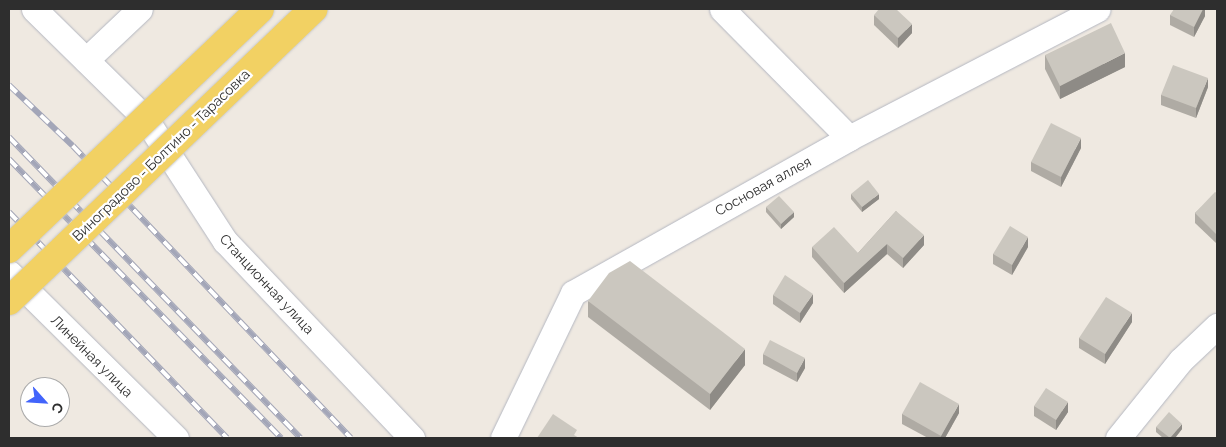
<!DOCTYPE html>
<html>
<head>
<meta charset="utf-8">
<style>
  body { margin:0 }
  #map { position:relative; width:1226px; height:447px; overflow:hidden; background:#efe9e1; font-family:Raleway,sans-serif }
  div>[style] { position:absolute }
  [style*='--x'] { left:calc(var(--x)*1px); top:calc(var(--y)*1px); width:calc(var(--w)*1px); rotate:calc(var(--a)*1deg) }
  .roads { filter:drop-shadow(0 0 1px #b4b7c1) drop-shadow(0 0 1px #b4b7c1) }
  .minor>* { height:25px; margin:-12.5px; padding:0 12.5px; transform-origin:12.5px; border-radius:12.5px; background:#fff }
  .rail>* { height:5.5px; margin-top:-2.75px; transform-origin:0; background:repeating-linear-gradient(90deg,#fff 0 11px,#a3a6b8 0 22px); box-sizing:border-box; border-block:1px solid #a3a6b8 }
  .bridges { filter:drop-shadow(0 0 1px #c9c9c9) drop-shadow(0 0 1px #c9c9c9) }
  .major-bridge>* { height:28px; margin:-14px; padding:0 14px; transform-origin:14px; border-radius:14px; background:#f2d163 }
  .wall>* { inset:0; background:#afaba4 }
  .shaded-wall>* { inset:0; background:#8e8b86 }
  .building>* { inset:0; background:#cbc7bf }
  span { translate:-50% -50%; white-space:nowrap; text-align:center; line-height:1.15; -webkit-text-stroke:4.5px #fff; paint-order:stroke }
  .street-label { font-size:14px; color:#2e2e2e }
  .frame { position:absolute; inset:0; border:10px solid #2e2e2e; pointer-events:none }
  .north { position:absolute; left:20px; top:377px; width:50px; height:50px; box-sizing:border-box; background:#fff; border:1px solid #ababab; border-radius:50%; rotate:116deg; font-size:14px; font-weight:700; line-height:20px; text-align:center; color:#2e2e2e }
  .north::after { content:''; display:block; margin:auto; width:18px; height:22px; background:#4264fb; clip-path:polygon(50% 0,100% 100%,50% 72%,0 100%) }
</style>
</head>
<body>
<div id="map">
  <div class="roads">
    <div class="minor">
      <i style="--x:34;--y:9;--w:156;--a:44.5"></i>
      <i style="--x:145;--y:118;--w:147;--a:57"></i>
      <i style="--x:225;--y:241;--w:272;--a:46.5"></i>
      <i style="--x:722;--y:9;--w:181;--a:45.4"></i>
      <i style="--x:86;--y:60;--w:74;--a:-43.4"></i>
      <i style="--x:9;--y:273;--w:235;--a:44.7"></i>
      <i style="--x:503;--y:438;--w:161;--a:-64.2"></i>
      <i style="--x:573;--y:293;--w:317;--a:-29.3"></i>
      <i style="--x:849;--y:138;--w:280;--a:-27.4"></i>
      <i style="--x:1118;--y:438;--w:100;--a:-51.1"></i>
      <i style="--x:1181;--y:360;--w:50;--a:-43.4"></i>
    </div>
  </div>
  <div class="rail">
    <i style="--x:9;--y:85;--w:88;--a:43.6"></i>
    <i style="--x:73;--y:146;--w:403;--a:46.4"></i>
    <i style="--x:9;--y:137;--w:419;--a:45.9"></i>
    <i style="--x:9;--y:159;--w:390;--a:45.7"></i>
    <i style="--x:9;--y:212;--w:314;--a:46"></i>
  </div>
  <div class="bridges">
    <div class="major-bridge">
      <i style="--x:9;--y:249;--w:347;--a:-43.7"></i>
      <i style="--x:9;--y:301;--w:422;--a:-43.8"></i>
    </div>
  </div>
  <div class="wall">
    <i style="clip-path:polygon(1205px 9px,1205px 16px,1194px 37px,1170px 25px,1170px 15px)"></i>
    <i style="clip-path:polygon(874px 15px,912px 33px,898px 48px,874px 25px)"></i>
    <i style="clip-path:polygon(1045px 55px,1125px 67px,1060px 99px,1045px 69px)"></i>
    <i style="clip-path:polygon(1208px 87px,1196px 118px,1161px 105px,1161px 95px)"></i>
    <i style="clip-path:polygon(1081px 148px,1061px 187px,1031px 171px,1031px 162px)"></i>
    <i style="clip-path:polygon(1217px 193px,1217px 242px,1216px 243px,1195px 223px,1195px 213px)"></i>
    <i style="clip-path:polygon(851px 194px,879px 199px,862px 212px,851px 199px)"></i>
    <i style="clip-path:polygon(766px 207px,794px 217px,781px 229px,766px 212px)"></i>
    <i style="clip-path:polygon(896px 211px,924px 245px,903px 268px,887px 254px,844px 293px,812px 257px,812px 247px,858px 253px)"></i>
    <i style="clip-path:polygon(1028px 247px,1012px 275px,993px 264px,993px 254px)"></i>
    <i style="clip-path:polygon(773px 295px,813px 303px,800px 323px,773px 304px)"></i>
    <i style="clip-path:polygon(588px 301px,745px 365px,710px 410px,588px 317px)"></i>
    <i style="clip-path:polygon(1132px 322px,1105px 364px,1079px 348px,1079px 338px)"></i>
    <i style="clip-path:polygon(763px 354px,805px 368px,797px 382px,763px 364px)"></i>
    <i style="clip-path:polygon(1034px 406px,1068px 412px,1056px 430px,1034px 416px)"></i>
    <i style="clip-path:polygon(959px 413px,945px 438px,928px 438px,902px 424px,902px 414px)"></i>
    <i style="clip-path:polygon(1156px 427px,1182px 429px,1175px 438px,1163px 438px,1156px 432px)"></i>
  </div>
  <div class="shaded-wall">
    <i style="clip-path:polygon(1203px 9px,1205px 9px,1205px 16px,1194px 37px,1194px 27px)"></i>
    <i style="clip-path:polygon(912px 24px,912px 33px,898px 48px,898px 38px)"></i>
    <i style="clip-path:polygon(1125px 53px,1125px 67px,1060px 99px,1060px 86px)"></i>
    <i style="clip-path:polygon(1208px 78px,1208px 87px,1196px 118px,1196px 108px)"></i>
    <i style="clip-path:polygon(1081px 138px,1081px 148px,1061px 187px,1061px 177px)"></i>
    <i style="clip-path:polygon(879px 194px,879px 199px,862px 212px,862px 207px)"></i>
    <i style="clip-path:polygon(794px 212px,794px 217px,781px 229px,781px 224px)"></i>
    <i style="clip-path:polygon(1217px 233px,1217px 242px,1216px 243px,1216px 234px)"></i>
    <i style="clip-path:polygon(924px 235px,924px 245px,903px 268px,903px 258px)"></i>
    <i style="clip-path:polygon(1028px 237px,1028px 247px,1012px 275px,1012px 265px)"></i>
    <i style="clip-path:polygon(887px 244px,887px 254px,844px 293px,844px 283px)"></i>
    <i style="clip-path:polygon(813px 294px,813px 303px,800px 323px,800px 313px)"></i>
    <i style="clip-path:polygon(1132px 313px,1132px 322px,1105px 364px,1105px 354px)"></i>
    <i style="clip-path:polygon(745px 349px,745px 365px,710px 410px,710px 394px)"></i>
    <i style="clip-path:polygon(805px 358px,805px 368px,797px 382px,797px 373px)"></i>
    <i style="clip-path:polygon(1068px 402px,1068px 412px,1056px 430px,1056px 420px)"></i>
    <i style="clip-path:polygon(959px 404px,959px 413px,945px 438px,941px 438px,941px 436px)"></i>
    <i style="clip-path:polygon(1182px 424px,1182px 429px,1175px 438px,1170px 438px)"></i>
  </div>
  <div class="building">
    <i style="clip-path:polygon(879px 9px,896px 9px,912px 24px,898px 38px,874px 15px)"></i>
    <i style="clip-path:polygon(1174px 9px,1203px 9px,1194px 27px,1170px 15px)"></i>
    <i style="clip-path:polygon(1111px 23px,1125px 53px,1060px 86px,1045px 55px)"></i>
    <i style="clip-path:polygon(1173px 65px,1208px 78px,1196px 108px,1161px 95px)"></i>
    <i style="clip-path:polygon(1051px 123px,1081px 138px,1061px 177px,1031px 162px)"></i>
    <i style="clip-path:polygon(868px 180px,879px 194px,862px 207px,851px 194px)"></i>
    <i style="clip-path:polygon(1215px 192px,1217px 193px,1217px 233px,1216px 234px,1195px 213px)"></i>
    <i style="clip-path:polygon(779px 196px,794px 212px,781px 224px,766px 207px)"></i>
    <i style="clip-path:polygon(896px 211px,924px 235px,903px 258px,887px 244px,844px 283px,812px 247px,834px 227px,858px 253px)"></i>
    <i style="clip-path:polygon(1010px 226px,1028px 237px,1012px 265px,993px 254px)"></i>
    <i style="clip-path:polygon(630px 261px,745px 349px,710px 394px,588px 301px,609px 273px)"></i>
    <i style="clip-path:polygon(785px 275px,813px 294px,800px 313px,773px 295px)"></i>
    <i style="clip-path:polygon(1106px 297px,1132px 313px,1105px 354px,1079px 338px)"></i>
    <i style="clip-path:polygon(770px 340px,805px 358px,797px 373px,763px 354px)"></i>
    <i style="clip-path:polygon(920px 382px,959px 404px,941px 436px,902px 414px)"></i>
    <i style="clip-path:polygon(1046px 388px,1068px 402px,1056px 420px,1034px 406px)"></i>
    <i style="clip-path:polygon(1169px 412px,1182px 424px,1170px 438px,1156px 427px)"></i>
    <i style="clip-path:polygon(553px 414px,577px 430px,574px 435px,579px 438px,537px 438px)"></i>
  </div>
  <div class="street-label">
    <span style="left:161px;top:155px;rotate:-44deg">Виноградово - Болтино - Тарасовка</span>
    <span style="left:763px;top:186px;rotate:-29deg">Сосновая аллея</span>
    <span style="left:267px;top:284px;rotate:47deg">Станционная улица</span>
    <span style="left:92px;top:356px;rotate:45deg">Линейная улица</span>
  </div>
  <div class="frame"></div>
  <div class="north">С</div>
</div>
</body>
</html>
